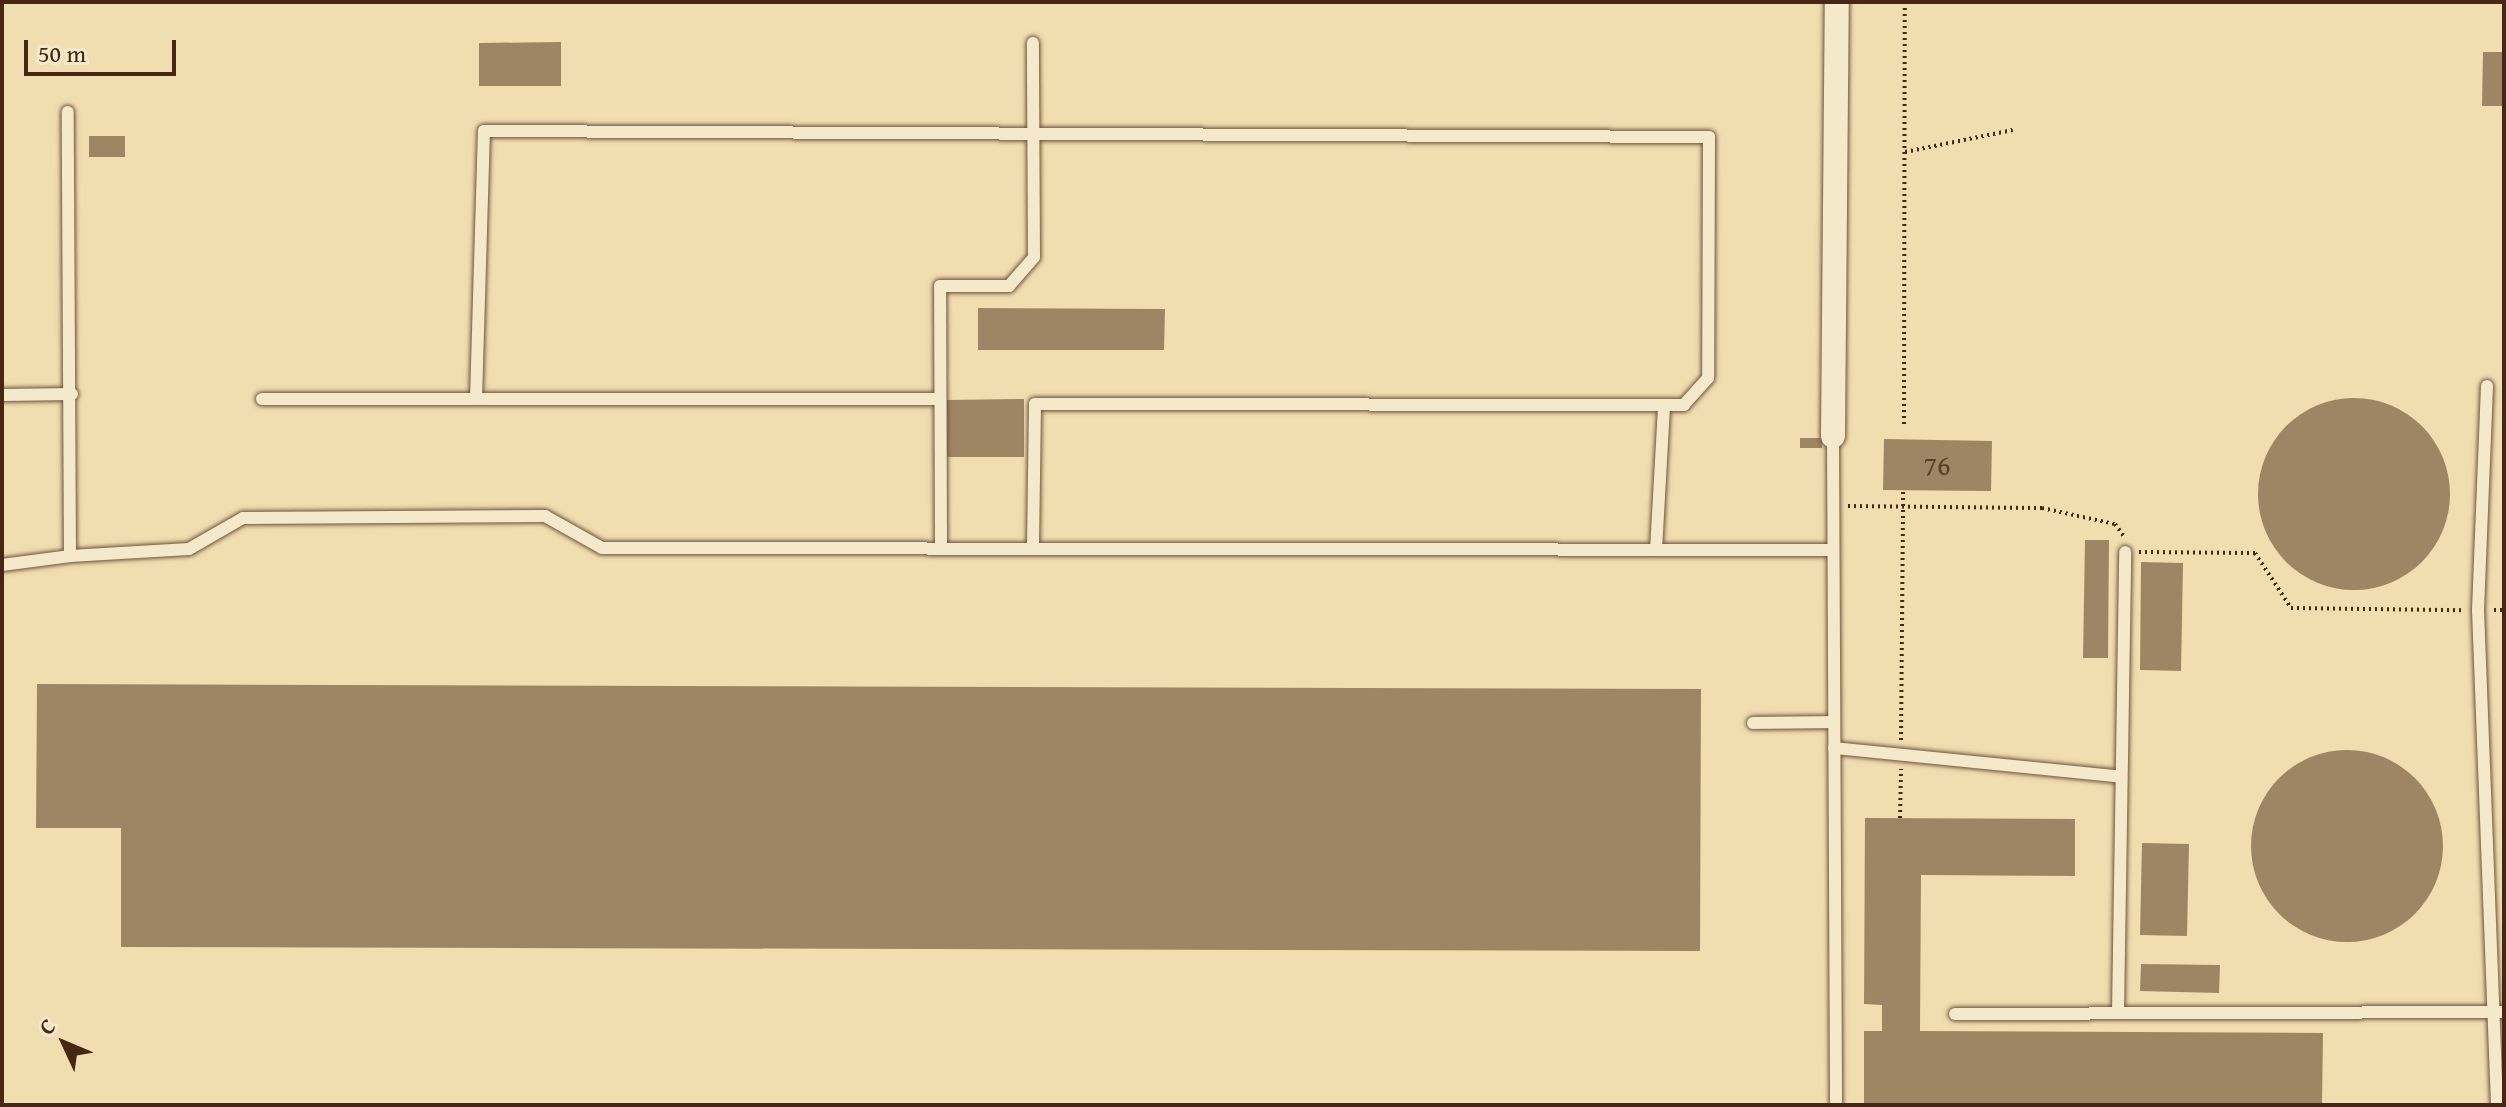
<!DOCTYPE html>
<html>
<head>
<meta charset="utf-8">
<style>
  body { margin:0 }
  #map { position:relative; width:2506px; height:1107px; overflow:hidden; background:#f0ddb0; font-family:"Gentium Book Plus",serif }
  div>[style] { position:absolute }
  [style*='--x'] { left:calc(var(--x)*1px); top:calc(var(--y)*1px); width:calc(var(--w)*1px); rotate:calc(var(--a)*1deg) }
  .building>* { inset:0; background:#9e8665 }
  .round { border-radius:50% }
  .path>* { height:4px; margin-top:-2px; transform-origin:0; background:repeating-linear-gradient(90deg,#462713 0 2px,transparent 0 6px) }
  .roads { filter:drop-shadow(0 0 2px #70543a) drop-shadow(0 0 2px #70543a) }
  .service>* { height:12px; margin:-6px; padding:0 6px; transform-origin:6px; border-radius:6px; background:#f5e9cc }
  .minor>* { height:24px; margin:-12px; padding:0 12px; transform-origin:12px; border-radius:12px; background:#f5e9cc }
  span { translate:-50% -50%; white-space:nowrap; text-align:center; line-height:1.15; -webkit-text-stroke:7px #f5e9cc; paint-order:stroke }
  .number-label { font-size:28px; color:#5c3f28 }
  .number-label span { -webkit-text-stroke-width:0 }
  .frame { position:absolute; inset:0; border:4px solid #462713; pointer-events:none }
  .north { position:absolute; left:24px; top:1003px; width:80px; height:80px; -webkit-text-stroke:6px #f5e9cc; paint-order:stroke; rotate:314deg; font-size:22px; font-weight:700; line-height:32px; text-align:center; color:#462713 }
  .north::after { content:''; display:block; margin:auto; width:28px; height:36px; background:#462713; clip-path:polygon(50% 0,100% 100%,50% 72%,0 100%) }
  .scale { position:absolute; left:24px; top:40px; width:152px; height:36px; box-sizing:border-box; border:4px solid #462713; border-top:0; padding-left:10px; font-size:24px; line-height:28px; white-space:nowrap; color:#462713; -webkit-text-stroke:6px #f5e9cc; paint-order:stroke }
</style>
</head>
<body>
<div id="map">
  <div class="building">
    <i style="clip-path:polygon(561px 42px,561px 86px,479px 86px,479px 43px)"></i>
    <i style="clip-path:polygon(2483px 52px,2504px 52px,2504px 106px,2482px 106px)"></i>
    <i style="clip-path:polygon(89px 136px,125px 136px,125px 157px,89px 157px)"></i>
    <i style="clip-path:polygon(978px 308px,1165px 309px,1164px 350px,978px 350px)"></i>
    <i class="round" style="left:2258px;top:398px;width:192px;height:192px"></i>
    <i style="clip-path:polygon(1024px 399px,1024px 457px,947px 457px,947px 400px)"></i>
    <i style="clip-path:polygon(1800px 438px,1822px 438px,1822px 448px,1800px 448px)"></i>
    <i style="clip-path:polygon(1884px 439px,1992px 441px,1991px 491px,1883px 490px)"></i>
    <i style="clip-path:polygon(2085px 540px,2109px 540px,2108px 658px,2083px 658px)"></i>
    <i style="clip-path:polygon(2141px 562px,2183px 563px,2181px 671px,2140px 670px)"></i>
    <i style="clip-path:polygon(37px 684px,1701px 689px,1700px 951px,121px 947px,121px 828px,36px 828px)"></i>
    <i class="round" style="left:2251px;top:750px;width:192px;height:192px"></i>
    <i style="clip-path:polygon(1865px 818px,2075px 819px,2075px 876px,1921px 875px,1920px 1031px,2323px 1033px,2322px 1105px,1864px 1105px,1864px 1031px,1882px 1031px,1882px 1005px,1864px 1004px)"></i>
    <i style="clip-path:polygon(2142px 843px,2189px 844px,2187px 936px,2140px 935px)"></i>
    <i style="clip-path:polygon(2141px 964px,2220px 965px,2219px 993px,2140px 991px)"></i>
  </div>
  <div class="path">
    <i style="--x:1905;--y:152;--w:110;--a:-11.5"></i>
    <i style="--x:1904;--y:424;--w:422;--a:-89.9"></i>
    <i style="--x:1848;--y:506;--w:194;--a:0.6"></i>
    <i style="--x:2042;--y:508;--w:75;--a:12.4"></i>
    <i style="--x:2115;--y:524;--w:17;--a:54"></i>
    <i style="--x:2139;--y:552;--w:116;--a:0.5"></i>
    <i style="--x:2255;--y:553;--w:66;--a:56.8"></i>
    <i style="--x:2291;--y:608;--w:174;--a:0.7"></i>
    <i style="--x:2494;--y:610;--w:10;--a:0"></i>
    <i style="--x:1901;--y:740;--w:250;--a:-89.5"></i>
    <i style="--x:1900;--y:818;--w:49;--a:-88.8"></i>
  </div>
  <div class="roads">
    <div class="service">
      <i style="--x:2487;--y:386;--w:224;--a:92.3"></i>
      <i style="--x:2478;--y:610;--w:495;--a:87.8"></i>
      <i style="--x:2;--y:395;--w:70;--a:-0.8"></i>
      <i style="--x:262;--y:399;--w:678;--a:0"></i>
      <i style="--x:476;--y:399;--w:268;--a:-88.3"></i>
      <i style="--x:484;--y:131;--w:1225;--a:0.28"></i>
      <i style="--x:1709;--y:137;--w:241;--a:90.2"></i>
      <i style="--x:1708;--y:378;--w:36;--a:132"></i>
      <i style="--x:1684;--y:405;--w:649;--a:-179.91"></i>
      <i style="--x:1035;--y:404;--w:144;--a:90.8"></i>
      <i style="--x:1833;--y:436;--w:669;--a:89.74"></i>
      <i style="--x:941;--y:548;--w:262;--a:-90.2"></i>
      <i style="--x:940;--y:286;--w:69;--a:0"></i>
      <i style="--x:1009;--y:286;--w:38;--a:-49"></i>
      <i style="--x:1034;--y:257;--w:214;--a:-90.3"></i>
      <i style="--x:1656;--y:550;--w:145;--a:-86.8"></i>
      <i style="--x:70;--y:556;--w:119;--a:-3.4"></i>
      <i style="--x:189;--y:549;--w:62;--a:-29.9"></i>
      <i style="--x:243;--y:518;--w:302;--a:-0.4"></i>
      <i style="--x:545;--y:516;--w:65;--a:29.3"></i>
      <i style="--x:602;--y:548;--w:1231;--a:0.09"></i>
      <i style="--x:2;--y:565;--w:69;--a:-7.5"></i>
      <i style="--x:70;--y:556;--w:444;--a:-90.3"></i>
      <i style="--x:1753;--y:723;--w:81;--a:-0.7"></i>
      <i style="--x:1834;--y:748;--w:283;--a:5.7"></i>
      <i style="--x:2118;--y:1013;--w:461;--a:-89.1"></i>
      <i style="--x:1955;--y:1014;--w:549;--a:-0.21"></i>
    </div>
    <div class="minor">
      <i style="--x:1833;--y:436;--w:434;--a:-89.5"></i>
    </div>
  </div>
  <div class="number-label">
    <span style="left:1937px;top:465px">76</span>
  </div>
  <div class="frame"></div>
  <div class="north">С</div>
  <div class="scale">50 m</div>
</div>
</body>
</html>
